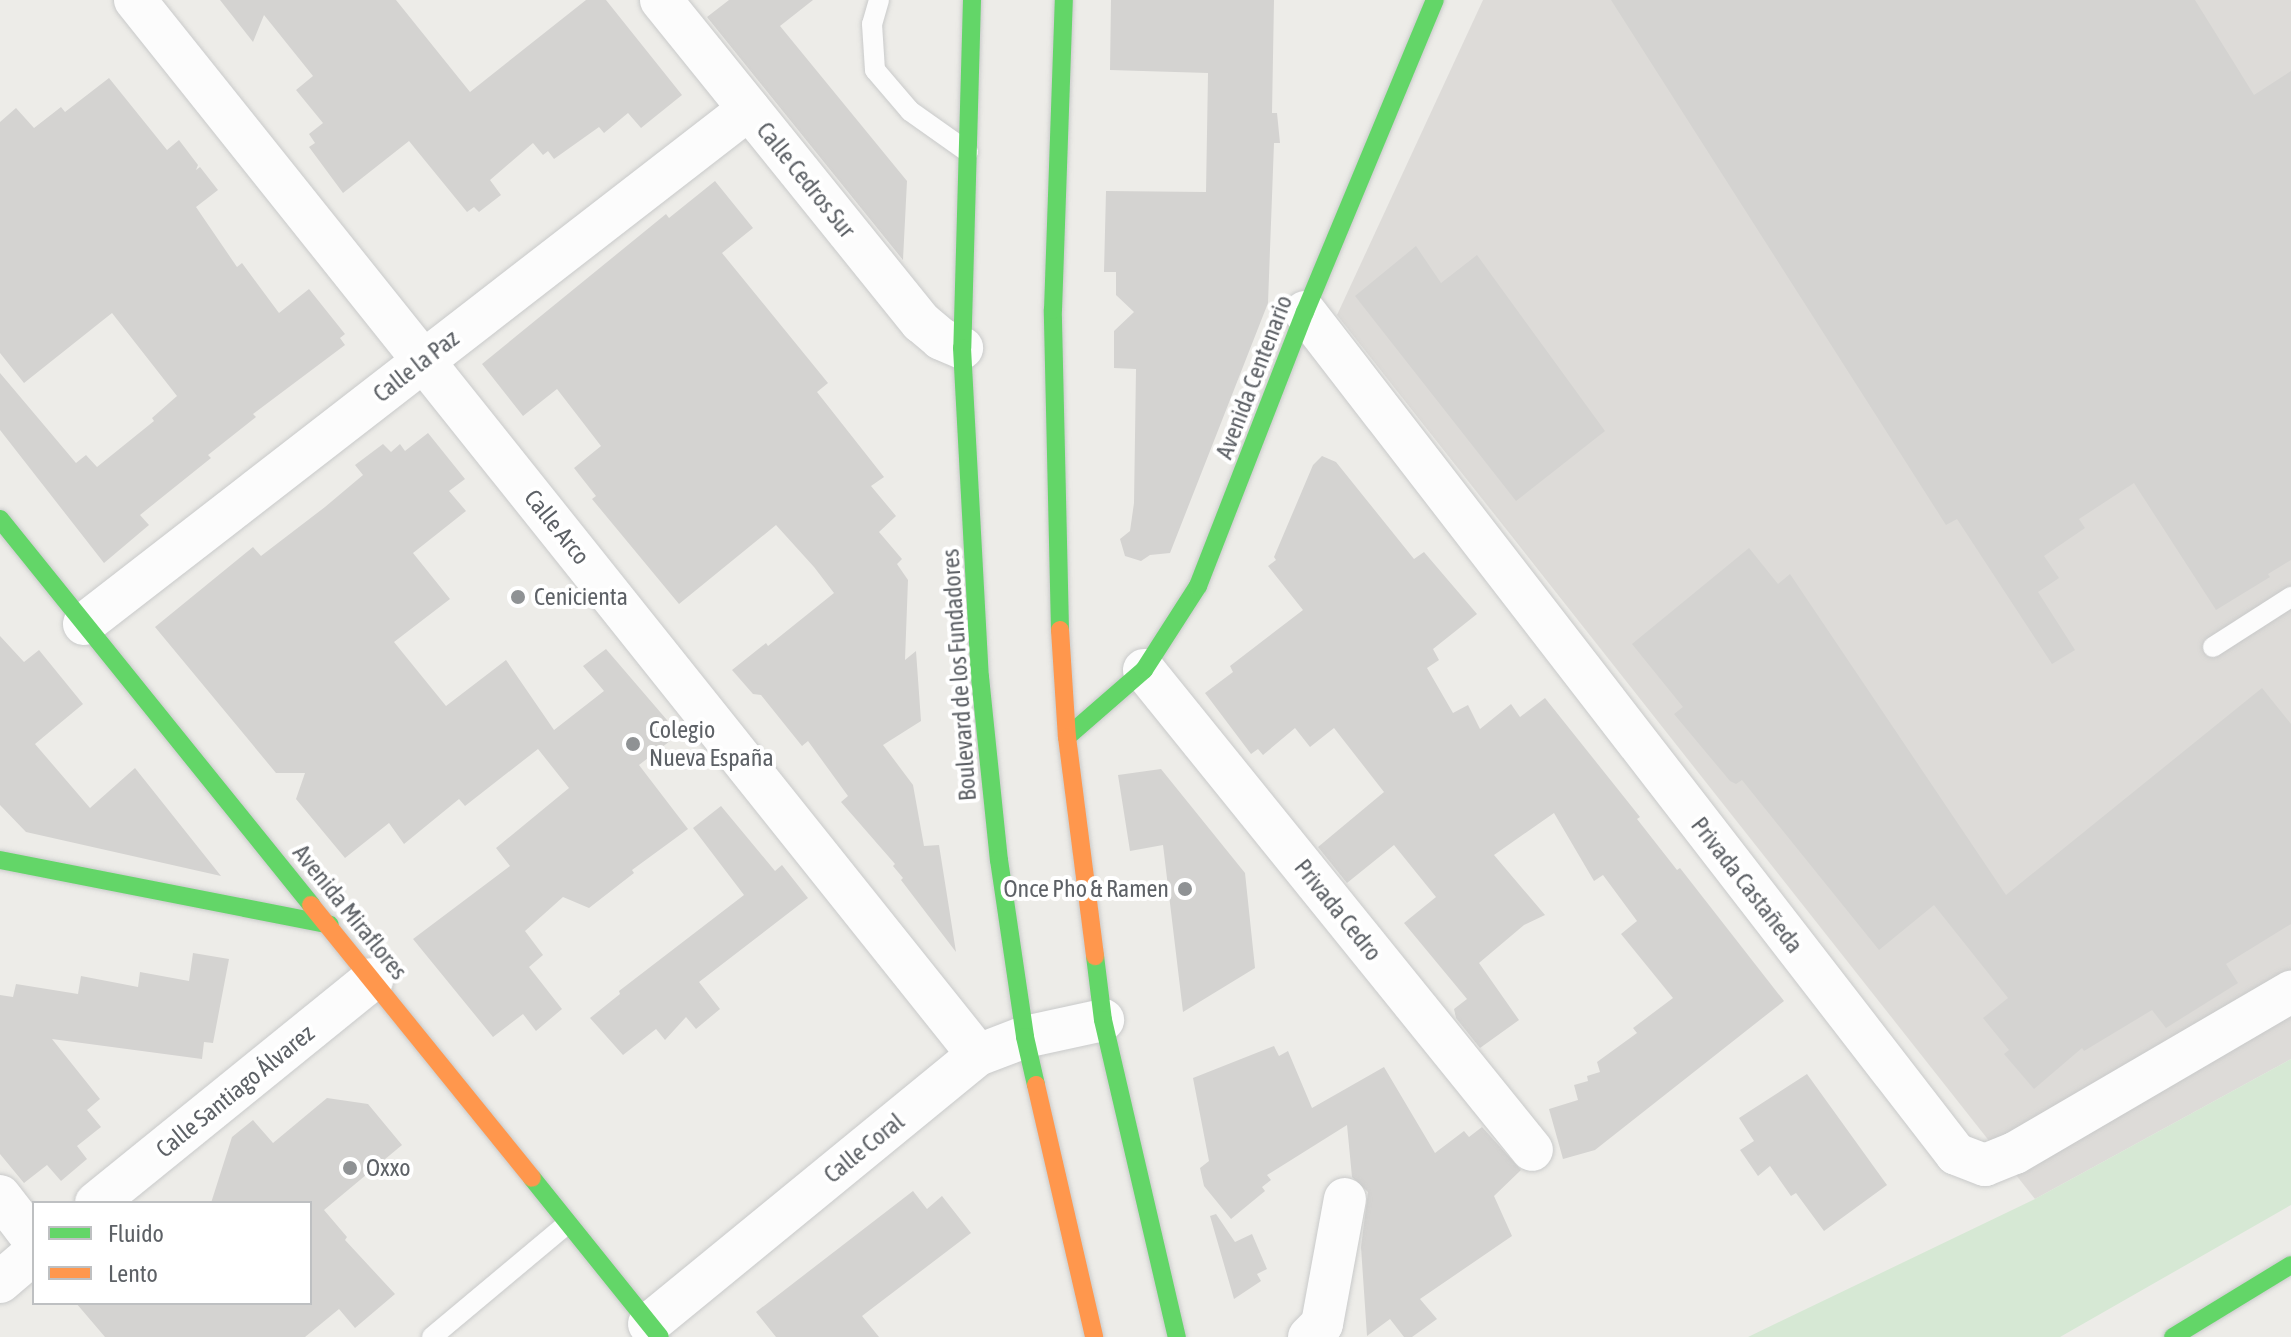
<!DOCTYPE html>
<html>
<head>
<meta charset="utf-8">
<style>
  body { margin:0 }
  #map { position:relative; width:2291px; height:1337px; overflow:hidden; background:#edece8; font-family:"Asap Condensed",sans-serif }
  div>[style] { position:absolute }
  [style*='--x'] { left:calc(var(--x)*1px); top:calc(var(--y)*1px); width:calc(var(--w)*1px); rotate:calc(var(--a)*1deg) }
  .industrial>* { inset:0; background:#dddbd8 }
  .green>* { inset:0; background:#d6e8d4 }
  .building>* { inset:0; background:#d4d3d1 }
  .roads { filter:drop-shadow(0 0 2px #c9caca) drop-shadow(0 0 2px #c9caca) }
  .lane>* { height:20px; margin:-10px; padding:0 10px; transform-origin:10px; border-radius:10px; background:#fcfcfc }
  .street>* { height:42px; margin:-21px; padding:0 21px; transform-origin:21px; border-radius:21px; background:#fcfcfc }
  .fast>* { height:18px; margin:-9px; padding:0 9px; transform-origin:9px; border-radius:9px; background:#63d668 }
  .slow>* { height:18px; margin:-9px; padding:0 9px; transform-origin:9px; border-radius:9px; background:#ff974d }
  .dots>* { width:22px; height:22px; translate:-50% -50%; box-sizing:border-box; border:4px solid #fff; border-radius:50% }
  span { translate:-50% -50%; white-space:nowrap; text-align:center; line-height:1.15; -webkit-text-stroke:8px #fff; paint-order:stroke }
  .street-label { font-size:24px; color:#5d6166 }
  .poi-label { font-size:24px; color:#5d6166 }
  .left { translate:0 -50%; text-align:left }
  .right { translate:-100% -50%; text-align:right }
  .legend { position:absolute; left:32px; top:1201px; width:280px; height:104px; box-sizing:border-box; background:#fff; border:2px solid #bec0c2; margin:0; padding:10px 14px; list-style:none; font-size:24px; color:#5d6166 }
  .legend li { display:flex; align-items:center; gap:16px; height:40px }
  .legend b { width:40px; border:2px solid #bec0c2 }
</style>
</head>
<body>
<div id="map">
  <div class="industrial">
    <i style="clip-path:polygon(1483px 0,2291px 0,2291px 1059px,2035px 1199px,1337px 315px)"></i>
  </div>
  <div class="green">
    <i style="clip-path:polygon(2291px 1059px,2291px 1205px,2060px 1337px,1748px 1337px,2035px 1199px)"></i>
  </div>
  <div class="building">
    <i style="clip-path:polygon(220px 0,396px 0,470px 92px,586px 0,606px 0,682px 95px,641px 128px,628px 113px,604px 133px,599px 127px,554px 159px,548px 151px,543px 155px,533px 143px,490px 180px,501px 195px,479px 212px,474px 207px,467px 212px,409px 141px,343px 193px,309px 147px,315px 143px,309px 134px,323px 123px,296px 90px,313px 76px,264px 15px,253px 42px)"></i>
    <i style="clip-path:polygon(729px 0,813px 0,780px 26px,907px 181px,903px 260px,707px 17px)"></i>
    <i style="clip-path:polygon(1111px 0,1274px 0,1272px 113px,1277px 113px,1280px 143px,1274px 143px,1268px 303px,1170px 553px,1150px 555px,1141px 561px,1125px 556px,1120px 539px,1130px 531px,1134px 503px,1136px 369px,1114px 368px,1114px 331px,1134px 312px,1116px 295px,1116px 272px,1104px 272px,1106px 191px,1206px 192px,1208px 73px,1110px 70px)"></i>
    <i style="clip-path:polygon(1611px 0,2195px 0,2254px 95px,2291px 71px,2291px 560px,2268px 574px,2270px 577px,2216px 610px,2134px 483px,2079px 519px,2085px 528px,2044px 556px,2059px 578px,2038px 592px,2075px 650px,2052px 664px,1957px 519px,1946px 525px)"></i>
    <i style="clip-path:polygon(109px 78px,167px 150px,179px 140px,198px 165px,196px 170px,200px 167px,218px 190px,196px 207px,237px 267px,242px 263px,279px 313px,309px 289px,345px 334px,340px 338px,345px 345px,253px 414px,256px 417px,208px 455px,211px 458px,140px 515px,149px 525px,104px 563px,0 430px,0 373px,76px 463px,86px 455px,97px 467px,154px 421px,152px 418px,177px 396px,112px 313px,24px 383px,0 353px,0 122px,16px 108px,34px 128px,61px 107px,65px 112px)"></i>
    <i style="clip-path:polygon(715px 181px,753px 228px,722px 253px,828px 383px,817px 392px,884px 477px,871px 486px,896px 516px,879px 532px,902px 559px,897px 564px,908px 580px,905px 660px,916px 651px,921px 721px,883px 745px,913px 785px,924px 846px,939px 845px,956px 952px,901px 880px,903px 878px,893px 866px,895px 864px,841px 802px,848px 796px,808px 741px,802px 746px,761px 695px,753px 694px,732px 670px,766px 643px,768px 646px,834px 593px,814px 567px,776px 525px,679px 604px,592px 499px,596px 496px,574px 468px,601px 446px,557px 389px,523px 416px,482px 364px,666px 214px,669px 218px)"></i>
    <i style="clip-path:polygon(1416px 246px,1441px 283px,1477px 255px,1605px 431px,1516px 501px,1355px 296px)"></i>
    <i style="clip-path:polygon(428px 433px,465px 479px,449px 491px,466px 511px,413px 553px,450px 599px,394px 642px,446px 706px,506px 660px,554px 730px,604px 691px,583px 666px,606px 649px,679px 734px,639px 765px,688px 829px,632px 870px,634px 873px,589px 908px,563px 897px,525px 931px,543px 955px,529px 967px,562px 1009px,536px 1031px,523px 1014px,493px 1037px,413px 939px,510px 866px,496px 848px,569px 788px,538px 749px,465px 806px,459px 799px,404px 844px,389px 823px,345px 858px,296px 799px,305px 773px,276px 773px,155px 627px,253px 547px,261px 556px,325px 507px,363px 475px,355px 465px,383px 444px,391px 452px,400px 444px,405px 451px)"></i>
    <i style="clip-path:polygon(1322px 456px,1336px 462px,1414px 559px,1424px 552px,1477px 614px,1433px 649px,1439px 660px,1427px 668px,1453px 713px,1468px 705px,1480px 729px,1511px 704px,1520px 717px,1545px 698px,1640px 817px,1637px 819px,1677px 870px,1680px 868px,1784px 1001px,1595px 1150px,1563px 1159px,1549px 1109px,1578px 1100px,1574px 1085px,1588px 1081px,1587px 1076px,1600px 1072px,1597px 1062px,1637px 1033px,1633px 1028px,1673px 998px,1621px 934px,1637px 921px,1603px 875px,1594px 881px,1554px 813px,1494px 855px,1545px 915px,1524px 925px,1479px 963px,1519px 1020px,1480px 1048px,1456px 1018px,1454px 1009px,1467px 999px,1404px 923px,1436px 897px,1394px 845px,1347px 883px,1318px 847px,1384px 792px,1334px 728px,1310px 747px,1295px 728px,1263px 755px,1258px 749px,1251px 754px,1205px 693px,1233px 672px,1230px 666px,1303px 610px,1268px 566px,1276px 560px,1274px 557px,1313px 465px)"></i>
    <i style="clip-path:polygon(1749px 548px,1778px 584px,1790px 574px,2006px 895px,2262px 688px,2291px 724px,2291px 924px,2226px 964px,2238px 983px,2166px 1028px,2152px 1010px,2084px 1051px,2082px 1048px,2034px 1089px,2004px 1054px,2009px 1050px,1983px 1018px,2008px 998px,1934px 905px,1879px 950px,1742px 780px,1736px 784px,1730px 781px,1674px 714px,1683px 707px,1632px 644px)"></i>
    <i style="clip-path:polygon(0 636px,24px 662px,39px 650px,83px 704px,35px 744px,90px 808px,135px 768px,221px 876px,26px 832px,0 805px)"></i>
    <i style="clip-path:polygon(1161px 769px,1245px 873px,1255px 968px,1183px 1012px,1163px 845px,1130px 851px,1118px 775px)"></i>
    <i style="clip-path:polygon(721px 806px,775px 871px,782px 865px,808px 898px,699px 982px,720px 1009px,696px 1029px,686px 1017px,665px 1040px,656px 1029px,623px 1055px,590px 1018px,620px 994px,619px 991px,744px 895px,693px 828px)"></i>
    <i style="clip-path:polygon(193px 953px,229px 959px,213px 1043px,204px 1042px,202px 1059px,52px 1039px,100px 1099px,87px 1110px,101px 1127px,77px 1146px,87px 1159px,61px 1181px,47px 1165px,24px 1183px,0 1154px,0 995px,13px 997px,16px 984px,78px 994px,81px 976px,138px 987px,140px 972px,189px 981px)"></i>
    <i style="clip-path:polygon(1274px 1046px,1279px 1056px,1288px 1051px,1312px 1108px,1384px 1067px,1435px 1153px,1464px 1131px,1469px 1137px,1482px 1127px,1521px 1170px,1494px 1196px,1512px 1236px,1420px 1299px,1437px 1319px,1412px 1337px,1404px 1337px,1390px 1319px,1367px 1336px,1361px 1247px,1368px 1192px,1352px 1177px,1347px 1125px,1267px 1175px,1271px 1180px,1262px 1187px,1265px 1191px,1231px 1219px,1204px 1186px,1200px 1168px,1209px 1161px,1193px 1078px)"></i>
    <i style="clip-path:polygon(1807px 1074px,1887px 1185px,1824px 1231px,1796px 1193px,1791px 1196px,1770px 1166px,1758px 1176px,1740px 1150px,1754px 1141px,1739px 1118px)"></i>
    <i style="clip-path:polygon(327px 1098px,368px 1104px,402px 1145px,324px 1210px,347px 1237px,345px 1240px,395px 1294px,355px 1328px,339px 1309px,305px 1337px,105px 1337px,76px 1303px,310px 1303px,310px 1203px,211px 1203px,232px 1137px,253px 1120px,273px 1143px)"></i>
    <i style="clip-path:polygon(913px 1191px,927px 1209px,942px 1196px,971px 1233px,862px 1316px,879px 1337px,776px 1337px,756px 1312px)"></i>
    <i style="clip-path:polygon(1216px 1214px,1235px 1242px,1252px 1234px,1267px 1269px,1257px 1274px,1261px 1281px,1234px 1299px,1210px 1216px)"></i>
  </div>
  <div class="roads">
    <div class="lane">
      <i style="--x:879;--y:0;--w:25;--a:106"></i>
      <i style="--x:872;--y:24;--w:46;--a:86.3"></i>
      <i style="--x:875;--y:70;--w:54;--a:49.5"></i>
      <i style="--x:910;--y:111;--w:71;--a:35.3"></i>
      <i style="--x:2213;--y:647;--w:93;--a:-32.7"></i>
      <i style="--x:432;--y:1337;--w:176;--a:-39.9"></i>
    </div>
    <div class="street">
      <i style="--x:135;--y:0;--w:1350;--a:51.37"></i>
      <i style="--x:661;--y:0;--w:414;--a:51.1"></i>
      <i style="--x:921;--y:322;--w:26;--a:40"></i>
      <i style="--x:941;--y:339;--w:23;--a:23"></i>
      <i style="--x:1305;--y:312;--w:1064;--a:52.29"></i>
      <i style="--x:1956;--y:1154;--w:31;--a:21"></i>
      <i style="--x:1985;--y:1165;--w:32;--a:-22"></i>
      <i style="--x:2015;--y:1153;--w:320;--a:-30.3"></i>
      <i style="--x:84;--y:624;--w:841;--a:-37.76"></i>
      <i style="--x:1144;--y:670;--w:617;--a:51.05"></i>
      <i style="--x:0;--y:1196;--w:56;--a:52.3"></i>
      <i style="--x:96;--y:1203;--w:356;--a:-39"></i>
      <i style="--x:0;--y:1282;--w:45;--a:-40.5"></i>
      <i style="--x:649;--y:1324;--w:425;--a:-39.3"></i>
      <i style="--x:978;--y:1055;--w:50;--a:-21"></i>
      <i style="--x:1025;--y:1037;--w:80;--a:-12.3"></i>
      <i style="--x:1309;--y:1337;--w:18;--a:-45"></i>
      <i style="--x:1322;--y:1324;--w:127;--a:-79.6"></i>
    </div>
    <div class="fast">
      <i style="--x:972;--y:0;--w:348;--a:91.6"></i>
      <i style="--x:962;--y:348;--w:329;--a:86.9"></i>
      <i style="--x:980;--y:677;--w:184;--a:84.1"></i>
      <i style="--x:999;--y:860;--w:179;--a:81.6"></i>
      <i style="--x:1025;--y:1037;--w:49;--a:77.1"></i>
      <i style="--x:0;--y:519;--w:496;--a:51.1"></i>
      <i style="--x:1060;--y:630;--w:320;--a:-91.3"></i>
      <i style="--x:1053;--y:310;--w:310;--a:-88"></i>
      <i style="--x:1067;--y:737;--w:102;--a:-41"></i>
      <i style="--x:1144;--y:670;--w:100;--a:-57.3"></i>
      <i style="--x:1198;--y:586;--w:294;--a:-68.7"></i>
      <i style="--x:1305;--y:312;--w:338;--a:-67.4"></i>
      <i style="--x:0;--y:860;--w:336;--a:11.1"></i>
      <i style="--x:1095;--y:956;--w:64;--a:82.9"></i>
      <i style="--x:1103;--y:1020;--w:326;--a:76.9"></i>
      <i style="--x:532;--y:1178;--w:204;--a:51.2"></i>
      <i style="--x:2173;--y:1337;--w:138;--a:-31.4"></i>
    </div>
    <div class="slow">
      <i style="--x:1060;--y:630;--w:107;--a:86.3"></i>
      <i style="--x:1067;--y:737;--w:221;--a:82.7"></i>
      <i style="--x:311;--y:905;--w:351;--a:51"></i>
      <i style="--x:1036;--y:1085;--w:259;--a:77"></i>
    </div>
  </div>
  <div class="dots">
    <i style="left:518px;top:597px;background:#8f9294"></i>
    <i style="left:633px;top:744px;background:#8f9294"></i>
    <i style="left:1185px;top:889px;background:#8f9294"></i>
    <i style="left:350px;top:1168px;background:#8f9294"></i>
  </div>
  <div class="street-label">
    <span style="left:806px;top:180px;rotate:51deg">Calle Cedros Sur</span>
    <span style="left:416px;top:366px;rotate:-38deg">Calle la Paz</span>
    <span style="left:1254px;top:377px;rotate:-69deg">Avenida Centenario</span>
    <span style="left:557px;top:527px;rotate:51deg">Calle Arco</span>
    <span style="left:959px;top:675px;rotate:-94deg">Boulevard de los Fundadores</span>
    <span style="left:1747px;top:885px;rotate:52deg">Privada Castañeda</span>
    <span style="left:1338px;top:910px;rotate:51deg">Privada Cedro</span>
    <span style="left:350px;top:912px;rotate:51deg">Avenida Miraflores</span>
    <span style="left:235px;top:1091px;rotate:-39deg">Calle Santiago Álvarez</span>
    <span style="left:864px;top:1148px;rotate:-39deg">Calle Coral</span>
  </div>
  <div class="poi-label">
    <span class="left" style="left:534px;top:597px">Cenicienta</span>
    <span class="left" style="left:649px;top:744px">Colegio<br>Nueva España</span>
    <span class="right" style="left:1169px;top:889px">Once Pho &amp; Ramen</span>
    <span class="left" style="left:366px;top:1168px">Oxxo</span>
  </div>
  <ul class="legend">
  <li><b style="height:10px;background:#63d668"></b>Fluido</li>
  <li><b style="height:10px;background:#ff974d"></b>Lento</li>
  </ul>
</div>
</body>
</html>
